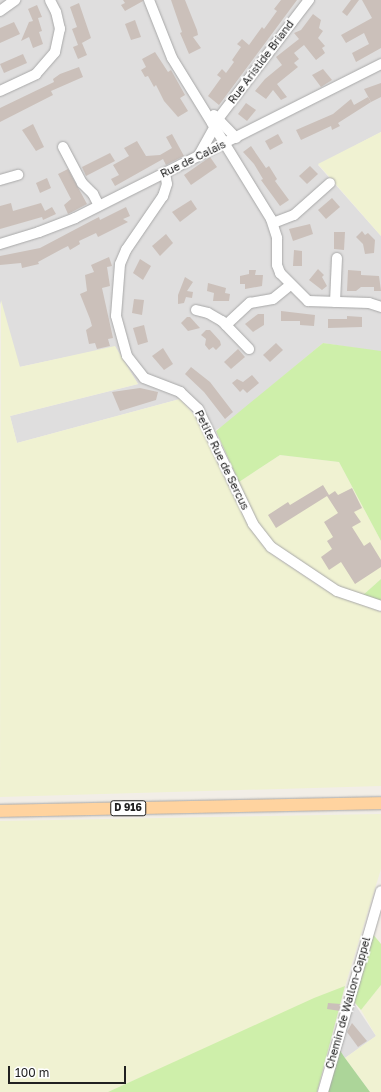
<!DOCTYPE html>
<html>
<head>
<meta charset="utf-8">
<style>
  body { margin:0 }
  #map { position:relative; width:381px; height:1092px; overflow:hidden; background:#f2eee7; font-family:"Golos Text",sans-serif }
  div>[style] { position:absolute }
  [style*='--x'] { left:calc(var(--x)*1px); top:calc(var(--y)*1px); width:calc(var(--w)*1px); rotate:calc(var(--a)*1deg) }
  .residential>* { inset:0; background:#dfdede }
  .farmland>* { inset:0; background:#f0f2d2 }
  .grass>* { inset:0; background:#ceefaa }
  .forest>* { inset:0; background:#acd599 }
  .building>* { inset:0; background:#cbc0ba }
  .roads { filter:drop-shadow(0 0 1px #a8a8a8) drop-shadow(0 0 1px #a8a8a8) }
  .minor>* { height:10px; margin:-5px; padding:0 5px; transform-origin:5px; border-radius:5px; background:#fff }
  .major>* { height:12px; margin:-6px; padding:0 6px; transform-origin:6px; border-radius:6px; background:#ffd39f }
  span { translate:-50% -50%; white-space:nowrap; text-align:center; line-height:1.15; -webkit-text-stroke:3.5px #fff; paint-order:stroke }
  .shield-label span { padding:1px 3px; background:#fff; border:1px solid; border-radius:3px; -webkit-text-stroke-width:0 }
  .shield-label { font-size:10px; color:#212121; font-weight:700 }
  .street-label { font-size:11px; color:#212121 }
  .scale { position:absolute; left:8px; top:1066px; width:118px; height:18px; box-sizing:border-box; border:2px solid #212121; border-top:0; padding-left:5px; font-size:12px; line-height:14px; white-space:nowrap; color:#212121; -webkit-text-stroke:3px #fff; paint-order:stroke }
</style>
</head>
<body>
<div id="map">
  <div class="residential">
    <i style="clip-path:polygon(0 0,381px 0,381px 132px,318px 165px,381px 236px,381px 352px,323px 343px,225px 425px,206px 435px,188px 405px,180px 399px,17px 443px,10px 416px,138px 384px,115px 347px,19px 367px,0 301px)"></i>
    <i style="clip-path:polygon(350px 997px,376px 1036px,345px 1058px,337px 1046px)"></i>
  </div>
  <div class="farmland">
    <i style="clip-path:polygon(381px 132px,381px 236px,318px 164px)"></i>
    <i style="clip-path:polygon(1px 300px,20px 367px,115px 346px,138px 384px,10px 416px,17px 443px,180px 399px,195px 416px,241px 512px,264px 547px,274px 556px,327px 591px,381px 612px,381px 786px,0 797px)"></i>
    <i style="clip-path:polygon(280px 455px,339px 462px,381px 541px,381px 579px,362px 596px,325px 580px,273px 542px,259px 525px,239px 482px)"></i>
    <i style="clip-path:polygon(381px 814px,381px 869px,345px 986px,108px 1092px,0 1092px,0 821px)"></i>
    <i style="clip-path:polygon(381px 985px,381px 1092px,370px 1092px,345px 1058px,376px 1036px,361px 1010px)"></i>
  </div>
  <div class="grass">
    <i style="clip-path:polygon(323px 343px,381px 351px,381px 541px,339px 462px,280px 455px,239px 482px,216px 431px)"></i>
    <i style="clip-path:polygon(381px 579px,381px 602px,362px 596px)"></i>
    <i style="clip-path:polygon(372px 933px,381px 944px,381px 985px,361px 1010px,350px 997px)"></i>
    <i style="clip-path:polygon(345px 986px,317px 1092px,108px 1092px,314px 998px)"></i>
  </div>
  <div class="forest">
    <i style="clip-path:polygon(337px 1046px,345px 1058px,370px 1092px,325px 1092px)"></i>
  </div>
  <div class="building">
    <i style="clip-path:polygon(123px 0,143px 0,143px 1px,125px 11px,121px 5px,125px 3px)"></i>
    <i style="clip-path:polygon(171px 0,185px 0,197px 30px,198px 35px,193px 37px,201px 48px,189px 54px,180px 33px,182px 32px)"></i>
    <i style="clip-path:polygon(281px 0,297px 0,219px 105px,208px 96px,221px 78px,217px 75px,222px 69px,226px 73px,234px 62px,232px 60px,241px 47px,237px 44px,242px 39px,249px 45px,262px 27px,264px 29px,277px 11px,274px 9px)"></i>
    <i style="clip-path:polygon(351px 0,359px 0,347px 16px,342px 12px)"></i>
    <i style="clip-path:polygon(362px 0,381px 0,381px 48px,356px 62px,352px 53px,369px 44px,364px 33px,346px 43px,341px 35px,372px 18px)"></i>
    <i style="clip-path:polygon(79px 3px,91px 38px,80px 44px,82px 43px,87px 55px,78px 59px,73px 47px,78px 45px,72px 29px,77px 27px,70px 7px)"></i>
    <i style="clip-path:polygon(37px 5px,42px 17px,38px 18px,42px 31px,39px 32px,43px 44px,33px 48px,29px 37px,21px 41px,29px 22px,33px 21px,28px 9px)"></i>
    <i style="clip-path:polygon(313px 14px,321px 20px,319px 28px,323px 31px,318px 38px,325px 46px,322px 48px,325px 53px,316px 60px,304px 45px,294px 53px,299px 59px,294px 63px,298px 67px,277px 84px,287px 97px,281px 100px,273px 90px,266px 99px,255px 91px,265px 79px,282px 65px,276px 57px,299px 39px,294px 33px,301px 30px)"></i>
    <i style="clip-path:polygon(135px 20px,141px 37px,131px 40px,125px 24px)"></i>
    <i style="clip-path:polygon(14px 22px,20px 34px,0 43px,0 28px)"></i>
    <i style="clip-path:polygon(155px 52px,168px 72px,171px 70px,185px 95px,180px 98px,188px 111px,178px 117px,164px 101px,156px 85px,154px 87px,148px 76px,145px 77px,141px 70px,146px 67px,142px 59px)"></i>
    <i style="clip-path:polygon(23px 54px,27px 63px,4px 73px,0 64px)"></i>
    <i style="clip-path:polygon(79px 67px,83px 77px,51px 91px,53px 95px,0 122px,0 108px,54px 82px,53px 79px,60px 74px)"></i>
    <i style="clip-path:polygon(323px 69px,332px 80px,321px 87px,312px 75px)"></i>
    <i style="clip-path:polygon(381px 83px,381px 97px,371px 102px,364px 89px)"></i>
    <i style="clip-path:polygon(368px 97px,371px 102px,338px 123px,340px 126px,332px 130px,331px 126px,301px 140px,296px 130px,333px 114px,351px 99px,354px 105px)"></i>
    <i style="clip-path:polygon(246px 103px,256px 110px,247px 121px,238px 114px)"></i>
    <i style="clip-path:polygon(33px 124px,44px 147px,36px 151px,22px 130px)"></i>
    <i style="clip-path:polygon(172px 134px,184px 156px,166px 165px,163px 159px,115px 186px,111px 179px,119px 175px,113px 165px,129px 156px,124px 148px,137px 141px,146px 156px,160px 155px,172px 148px,166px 137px)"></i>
    <i style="clip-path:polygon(278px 134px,283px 143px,270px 150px,265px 141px)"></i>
    <i style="clip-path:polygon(251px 146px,266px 168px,269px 166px,277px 179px,275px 181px,289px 200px,280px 206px,261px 180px,263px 179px,254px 164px,243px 152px)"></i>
    <i style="clip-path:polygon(110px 153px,115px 161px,86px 176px,82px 167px)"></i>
    <i style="clip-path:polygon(210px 157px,217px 167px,191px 185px,184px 175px)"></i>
    <i style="clip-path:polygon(310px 166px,318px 174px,307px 184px,299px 176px)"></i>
    <i style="clip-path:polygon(68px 169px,87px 204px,68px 214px,64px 205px,71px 199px,58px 174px)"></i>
    <i style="clip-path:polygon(47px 178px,51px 188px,40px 193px,36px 183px)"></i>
    <i style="clip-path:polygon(332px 198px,340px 207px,326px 219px,318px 210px)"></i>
    <i style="clip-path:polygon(191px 200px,197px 209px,180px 222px,172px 212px)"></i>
    <i style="clip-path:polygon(11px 203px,13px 211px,41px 203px,45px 211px,52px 207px,56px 214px,43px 220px,42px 217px,0 229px,0 206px)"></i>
    <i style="clip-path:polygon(126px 207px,130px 216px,123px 219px,128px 222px,98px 237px,96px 233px,79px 241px,80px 244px,70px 250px,68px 246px,62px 249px,38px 262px,39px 264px,22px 268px,21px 263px,0 265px,0 256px,40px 248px,93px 220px,99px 217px,100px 220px)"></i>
    <i style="clip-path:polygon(310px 224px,313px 234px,293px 241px,289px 229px)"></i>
    <i style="clip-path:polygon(362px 231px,365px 235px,368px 233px,375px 240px,374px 253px,365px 254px,363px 244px,356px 237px)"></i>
    <i style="clip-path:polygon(334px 232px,345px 232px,344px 250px,334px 249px)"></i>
    <i style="clip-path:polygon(166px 234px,173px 243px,160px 256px,152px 246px)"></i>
    <i style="clip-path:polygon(294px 250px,302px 251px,302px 266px,293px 266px)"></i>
    <i style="clip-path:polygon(109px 257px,112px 266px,107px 267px,110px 286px,102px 288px,113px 338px,108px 339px,110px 346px,97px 349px,95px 343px,89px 344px,86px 330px,92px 326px,90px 319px,80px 294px,87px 291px,85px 275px,94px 272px,91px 265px)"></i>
    <i style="clip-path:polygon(140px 259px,151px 266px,143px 280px,133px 273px)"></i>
    <i style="clip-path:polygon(318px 269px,324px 275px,322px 277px,327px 286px,322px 290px,309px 280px)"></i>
    <i style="clip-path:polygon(249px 270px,256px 270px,255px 275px,263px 275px,262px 286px,245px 289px,245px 284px,240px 284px,240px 276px,249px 274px)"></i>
    <i style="clip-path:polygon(348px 270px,361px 271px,361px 275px,379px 276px,381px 291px,374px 291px,374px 287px,361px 287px,356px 291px,347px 291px)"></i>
    <i style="clip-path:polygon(185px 277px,193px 282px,187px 291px,193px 292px,192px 298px,186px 297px,184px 303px,178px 304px,178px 295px)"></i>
    <i style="clip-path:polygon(208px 283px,226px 288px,225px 293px,230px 294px,229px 301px,213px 301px,214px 293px,207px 291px)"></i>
    <i style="clip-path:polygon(134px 299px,144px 300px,142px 315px,132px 313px)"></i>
    <i style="clip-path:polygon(281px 311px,315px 315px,314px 326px,300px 325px,300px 321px,281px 321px)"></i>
    <i style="clip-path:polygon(258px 314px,264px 314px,264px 325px,253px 332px,245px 324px)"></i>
    <i style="clip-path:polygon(347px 316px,362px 317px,362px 327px,328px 328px,328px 319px,347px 319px)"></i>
    <i style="clip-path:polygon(187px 317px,190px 317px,200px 328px,188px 331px,181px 323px)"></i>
    <i style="clip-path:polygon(144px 325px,148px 342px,138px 345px,133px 328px)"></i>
    <i style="clip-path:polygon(206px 330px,210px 330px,220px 341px,221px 345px,216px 350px,213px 347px,209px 350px,205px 345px,206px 339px,201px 335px)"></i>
    <i style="clip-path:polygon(276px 343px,283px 350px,270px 362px,263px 355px)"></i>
    <i style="clip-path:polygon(163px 348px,173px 364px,164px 370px,152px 356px)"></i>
    <i style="clip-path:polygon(238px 349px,245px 357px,231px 369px,224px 362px)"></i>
    <i style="clip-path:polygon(191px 367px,210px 382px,233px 412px,225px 419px,204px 392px,185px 374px)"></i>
    <i style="clip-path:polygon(252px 375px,259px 383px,247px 393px,243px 389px,240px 392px,232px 383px,237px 379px,243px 382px)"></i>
    <i style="clip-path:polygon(140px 388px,158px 392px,156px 400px,120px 411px,112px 392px)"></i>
    <i style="clip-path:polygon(323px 485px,329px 495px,335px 491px,338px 495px,352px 488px,362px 508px,354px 512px,361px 522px,352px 527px,364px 546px,370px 542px,381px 560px,381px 567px,355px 584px,341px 562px,329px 570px,321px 557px,332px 549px,327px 541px,333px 537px,324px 522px,338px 513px,327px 496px,276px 528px,268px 515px,288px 502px,290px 505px)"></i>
    <i style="clip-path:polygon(328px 1003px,341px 1004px,340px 1011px,327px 1009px)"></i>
    <i style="clip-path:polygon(352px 1023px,367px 1041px,358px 1047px,347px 1032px)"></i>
  </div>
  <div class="roads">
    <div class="minor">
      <i style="--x:149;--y:0;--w:62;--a:68.4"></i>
      <i style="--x:172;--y:58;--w:189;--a:58.4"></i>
      <i style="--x:271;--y:219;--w:20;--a:72"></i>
      <i style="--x:277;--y:238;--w:27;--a:90"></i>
      <i style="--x:277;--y:265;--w:9;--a:69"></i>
      <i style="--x:280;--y:273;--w:40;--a:45"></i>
      <i style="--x:308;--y:301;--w:61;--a:1.9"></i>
      <i style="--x:369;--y:303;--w:13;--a:18"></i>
      <i style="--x:0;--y:11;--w:19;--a:-36"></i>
      <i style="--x:0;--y:91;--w:40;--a:-25"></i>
      <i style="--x:36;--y:74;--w:29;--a:-49"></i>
      <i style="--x:55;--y:52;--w:24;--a:-78"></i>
      <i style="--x:60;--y:29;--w:17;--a:-103"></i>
      <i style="--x:56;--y:12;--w:13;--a:-117"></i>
      <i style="--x:214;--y:115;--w:32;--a:46"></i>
      <i style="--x:212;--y:123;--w:7;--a:-34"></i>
      <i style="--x:218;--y:119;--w:150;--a:-52.6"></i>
      <i style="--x:63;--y:147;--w:41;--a:62.2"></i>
      <i style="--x:82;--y:183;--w:16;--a:45"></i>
      <i style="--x:93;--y:194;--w:13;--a:63"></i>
      <i style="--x:199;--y:155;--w:31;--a:-61"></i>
      <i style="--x:165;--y:173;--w:11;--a:80"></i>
      <i style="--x:167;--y:184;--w:13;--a:108"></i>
      <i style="--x:163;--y:196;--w:65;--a:124.4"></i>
      <i style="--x:126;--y:250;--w:15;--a:113"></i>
      <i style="--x:120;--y:264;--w:52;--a:94.4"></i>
      <i style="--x:116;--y:316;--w:41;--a:74.6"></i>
      <i style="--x:127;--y:356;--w:28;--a:52"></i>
      <i style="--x:144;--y:378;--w:39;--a:21"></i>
      <i style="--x:180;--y:392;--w:25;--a:43"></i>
      <i style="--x:198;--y:409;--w:127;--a:64.4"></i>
      <i style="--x:253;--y:524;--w:29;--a:52"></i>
      <i style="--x:271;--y:547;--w:79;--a:33.7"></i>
      <i style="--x:337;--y:591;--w:46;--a:18.8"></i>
      <i style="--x:0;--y:180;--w:19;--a:-16"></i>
      <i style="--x:273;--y:223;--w:22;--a:-21"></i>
      <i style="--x:294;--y:215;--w:48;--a:-41.6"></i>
      <i style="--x:0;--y:244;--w:41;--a:-17.1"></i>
      <i style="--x:39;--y:232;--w:39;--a:-21"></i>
      <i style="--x:75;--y:218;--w:343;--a:-26.7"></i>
      <i style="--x:335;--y:302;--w:44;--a:-87.4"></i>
      <i style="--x:196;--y:310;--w:12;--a:14"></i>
      <i style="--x:208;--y:313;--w:16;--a:30"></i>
      <i style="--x:222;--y:321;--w:39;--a:46"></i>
      <i style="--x:226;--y:325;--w:33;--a:-43"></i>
      <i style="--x:250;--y:303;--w:23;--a:-10"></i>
      <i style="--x:273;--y:299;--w:22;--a:-39"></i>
      <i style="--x:323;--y:1092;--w:209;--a:-73.9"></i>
    </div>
    <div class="major">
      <i style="--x:0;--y:811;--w:381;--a:-1.2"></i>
    </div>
  </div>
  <div class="shield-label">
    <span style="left:128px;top:808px">D 916</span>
  </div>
  <div class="street-label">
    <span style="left:261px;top:62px;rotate:-53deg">Rue Aristide Briand</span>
    <span style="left:193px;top:159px;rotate:-26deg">Rue de Calais</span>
    <span style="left:222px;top:460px;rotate:64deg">Petite Rue de Sercus</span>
    <span style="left:348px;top:1003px;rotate:-74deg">Chemin de Wallon-Cappel</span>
  </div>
  <div class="scale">100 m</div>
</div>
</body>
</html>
